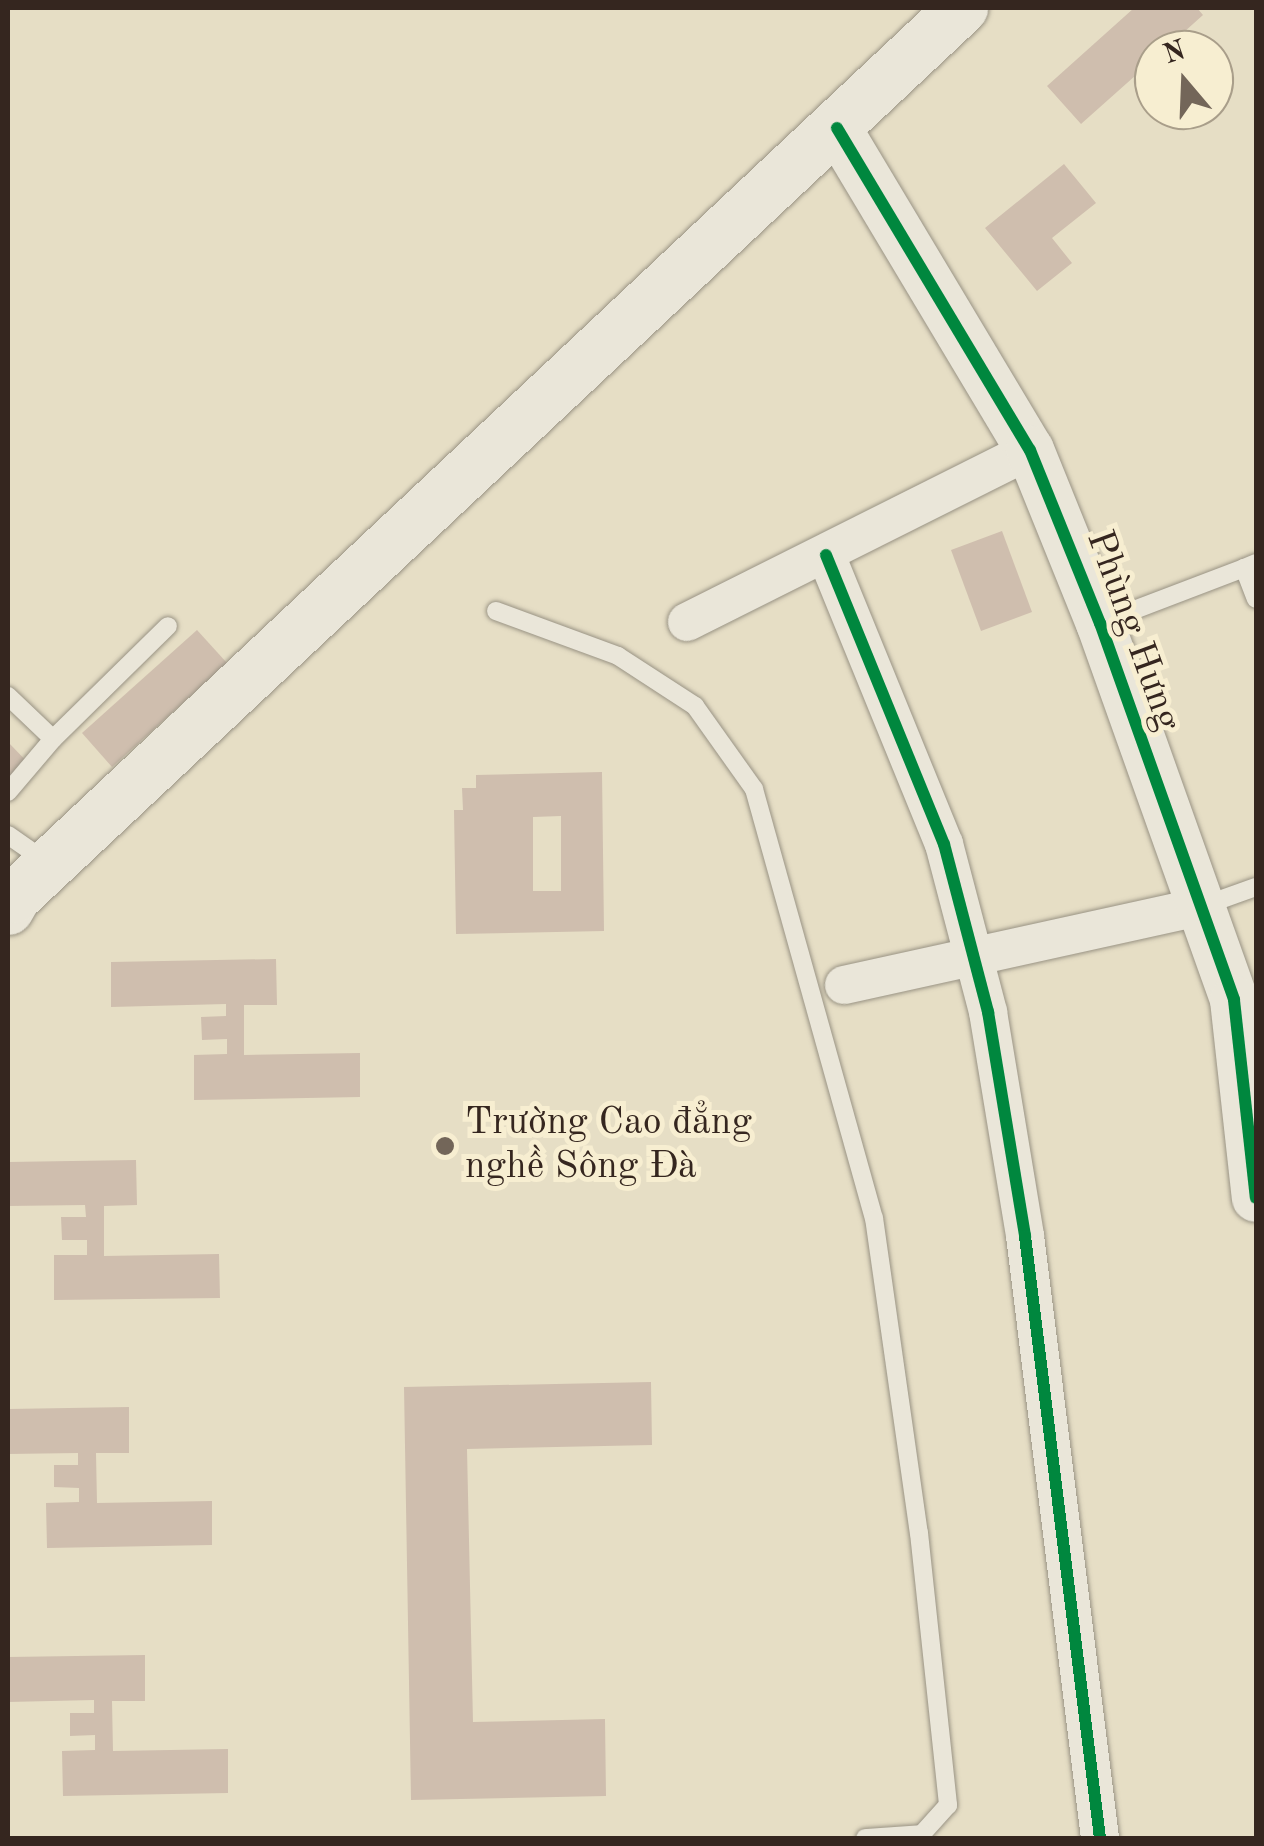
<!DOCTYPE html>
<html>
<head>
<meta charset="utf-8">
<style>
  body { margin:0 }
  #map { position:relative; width:1264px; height:1846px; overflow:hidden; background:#e6dec5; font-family:"Old Standard TT",serif }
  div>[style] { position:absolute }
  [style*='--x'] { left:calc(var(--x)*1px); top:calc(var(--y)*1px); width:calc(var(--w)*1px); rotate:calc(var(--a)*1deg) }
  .building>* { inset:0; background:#cfbeae }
  .roads { filter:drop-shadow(0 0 2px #999384) drop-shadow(0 0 2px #999384) }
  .service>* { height:18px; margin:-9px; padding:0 9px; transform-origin:9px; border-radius:9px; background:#eae6d9 }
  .minor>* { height:38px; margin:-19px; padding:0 19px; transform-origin:19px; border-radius:19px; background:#eae6d9 }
  .tertiary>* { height:48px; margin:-24px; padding:0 24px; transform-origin:24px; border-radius:24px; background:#eae6d9 }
  .secondary>* { height:52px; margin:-26px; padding:0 26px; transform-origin:26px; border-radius:26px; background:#eae6d9 }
  .cycleway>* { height:12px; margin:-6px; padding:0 6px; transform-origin:6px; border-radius:6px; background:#00873e }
  .dots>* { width:28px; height:28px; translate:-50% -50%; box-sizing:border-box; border:5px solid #f7eed1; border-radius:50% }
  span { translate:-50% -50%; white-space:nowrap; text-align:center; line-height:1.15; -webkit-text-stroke:10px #f7eed1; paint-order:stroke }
  .street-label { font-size:38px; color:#35261f }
  .poi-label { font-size:38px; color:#35261f }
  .left { translate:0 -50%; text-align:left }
  .frame { position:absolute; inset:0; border:10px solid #35261f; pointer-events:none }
  .north { position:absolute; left:1134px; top:30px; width:100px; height:100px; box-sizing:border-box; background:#f7eed1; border:2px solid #a99e8a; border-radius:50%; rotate:341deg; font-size:28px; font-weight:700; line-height:40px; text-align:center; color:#35261f }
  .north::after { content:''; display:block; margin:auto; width:35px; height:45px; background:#736659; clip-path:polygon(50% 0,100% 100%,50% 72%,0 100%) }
</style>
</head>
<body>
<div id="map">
  <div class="building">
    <i style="clip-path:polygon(1134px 8px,1197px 8px,1203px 15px,1164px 50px,1154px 50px,1154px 59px,1081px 124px,1047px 86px)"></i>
    <i style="clip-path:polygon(1064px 164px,1096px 203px,1052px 238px,1072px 263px,1037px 291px,985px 228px)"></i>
    <i style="clip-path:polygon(1002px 531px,1032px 612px,981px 631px,951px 550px)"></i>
    <i style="clip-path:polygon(197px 630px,227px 663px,112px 767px,82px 733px)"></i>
    <i style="clip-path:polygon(8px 742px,35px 770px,8px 796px)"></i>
    <i style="clip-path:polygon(evenodd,602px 772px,604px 931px,456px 934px,454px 810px,463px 810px,462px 788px,476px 788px,476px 775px,602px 772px,561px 816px,561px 891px,533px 891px,533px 817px,561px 816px)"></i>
    <i style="clip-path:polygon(276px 959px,277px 1005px,244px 1005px,244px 1055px,360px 1053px,360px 1097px,194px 1100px,194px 1055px,227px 1054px,227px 1039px,202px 1040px,201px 1017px,226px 1016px,226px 1004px,111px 1007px,111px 962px)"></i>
    <i style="clip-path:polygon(136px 1160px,137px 1205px,104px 1206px,104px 1256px,219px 1254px,220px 1298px,54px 1300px,54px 1255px,87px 1255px,87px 1240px,62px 1240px,61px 1217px,86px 1217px,85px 1205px,8px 1206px,8px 1162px)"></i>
    <i style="clip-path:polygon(651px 1382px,652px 1445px,467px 1449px,473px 1722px,605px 1719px,606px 1796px,411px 1800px,404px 1387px)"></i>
    <i style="clip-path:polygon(129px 1407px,129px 1453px,96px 1453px,97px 1503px,212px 1501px,212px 1545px,47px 1548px,46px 1503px,79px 1502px,79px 1488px,54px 1487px,54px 1465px,78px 1465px,78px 1453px,8px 1454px,8px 1409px)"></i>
    <i style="clip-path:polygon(145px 1655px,145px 1701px,112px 1701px,113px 1751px,228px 1749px,228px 1793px,63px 1796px,62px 1751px,95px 1750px,95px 1735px,70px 1736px,70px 1713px,94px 1713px,94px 1700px,8px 1702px,8px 1657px)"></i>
  </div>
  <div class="roads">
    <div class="service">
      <i style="--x:1256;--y:563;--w:13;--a:157"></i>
      <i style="--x:1244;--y:568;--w:33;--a:69"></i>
      <i style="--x:496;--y:611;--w:130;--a:20.2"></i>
      <i style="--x:618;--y:656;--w:92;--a:33"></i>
      <i style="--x:695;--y:706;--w:102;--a:54.6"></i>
      <i style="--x:754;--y:789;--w:445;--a:74.4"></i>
      <i style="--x:874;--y:1218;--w:318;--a:81.9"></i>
      <i style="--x:919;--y:1533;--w:274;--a:83.9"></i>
      <i style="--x:948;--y:1805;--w:39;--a:132"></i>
      <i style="--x:922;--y:1834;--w:57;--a:176"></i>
      <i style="--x:1100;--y:623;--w:154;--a:-20.9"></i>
      <i style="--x:8;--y:696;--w:62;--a:43.7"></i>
      <i style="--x:8;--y:792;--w:70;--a:-49.7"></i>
      <i style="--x:53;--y:739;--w:161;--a:-44.5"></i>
      <i style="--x:8;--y:835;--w:44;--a:34.8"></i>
      <i style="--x:1200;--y:907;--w:59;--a:-19.7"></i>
    </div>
    <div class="minor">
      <i style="--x:826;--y:555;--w:312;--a:67.8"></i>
      <i style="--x:944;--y:844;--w:174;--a:75.3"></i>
      <i style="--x:988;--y:1012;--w:227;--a:80.6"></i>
      <i style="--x:1025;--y:1236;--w:607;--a:82.9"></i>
      <i style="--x:687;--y:622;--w:384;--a:-26.6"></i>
      <i style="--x:844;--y:985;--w:363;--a:-12.4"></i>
    </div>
    <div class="tertiary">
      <i style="--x:837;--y:128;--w:375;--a:59.1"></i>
      <i style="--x:1030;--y:450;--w:187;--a:68"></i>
      <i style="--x:1100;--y:623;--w:400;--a:70.4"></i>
      <i style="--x:1234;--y:1000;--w:199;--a:83.7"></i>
    </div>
    <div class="secondary">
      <i style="--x:8;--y:909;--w:14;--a:-60"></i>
      <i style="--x:15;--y:897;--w:1299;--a:-43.19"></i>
    </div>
  </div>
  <div class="cycleway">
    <i style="--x:837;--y:128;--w:375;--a:59.1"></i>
    <i style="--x:1030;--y:450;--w:187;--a:68"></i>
    <i style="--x:1100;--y:623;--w:400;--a:70.4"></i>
    <i style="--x:1234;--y:1000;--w:199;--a:83.7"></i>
    <i style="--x:826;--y:555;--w:312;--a:67.8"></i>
    <i style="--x:944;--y:844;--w:174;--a:75.3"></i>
    <i style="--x:988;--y:1012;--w:227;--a:80.6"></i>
    <i style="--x:1025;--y:1236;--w:607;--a:82.9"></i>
  </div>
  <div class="dots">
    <i style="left:445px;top:1146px;background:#736659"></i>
  </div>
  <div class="street-label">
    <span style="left:1132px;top:631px;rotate:70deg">Phùng Hưng</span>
  </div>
  <div class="poi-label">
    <span class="left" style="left:465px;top:1146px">Trường Cao đẳng<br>nghề Sông Đà</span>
  </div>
  <div class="frame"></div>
  <div class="north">N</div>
</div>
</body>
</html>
